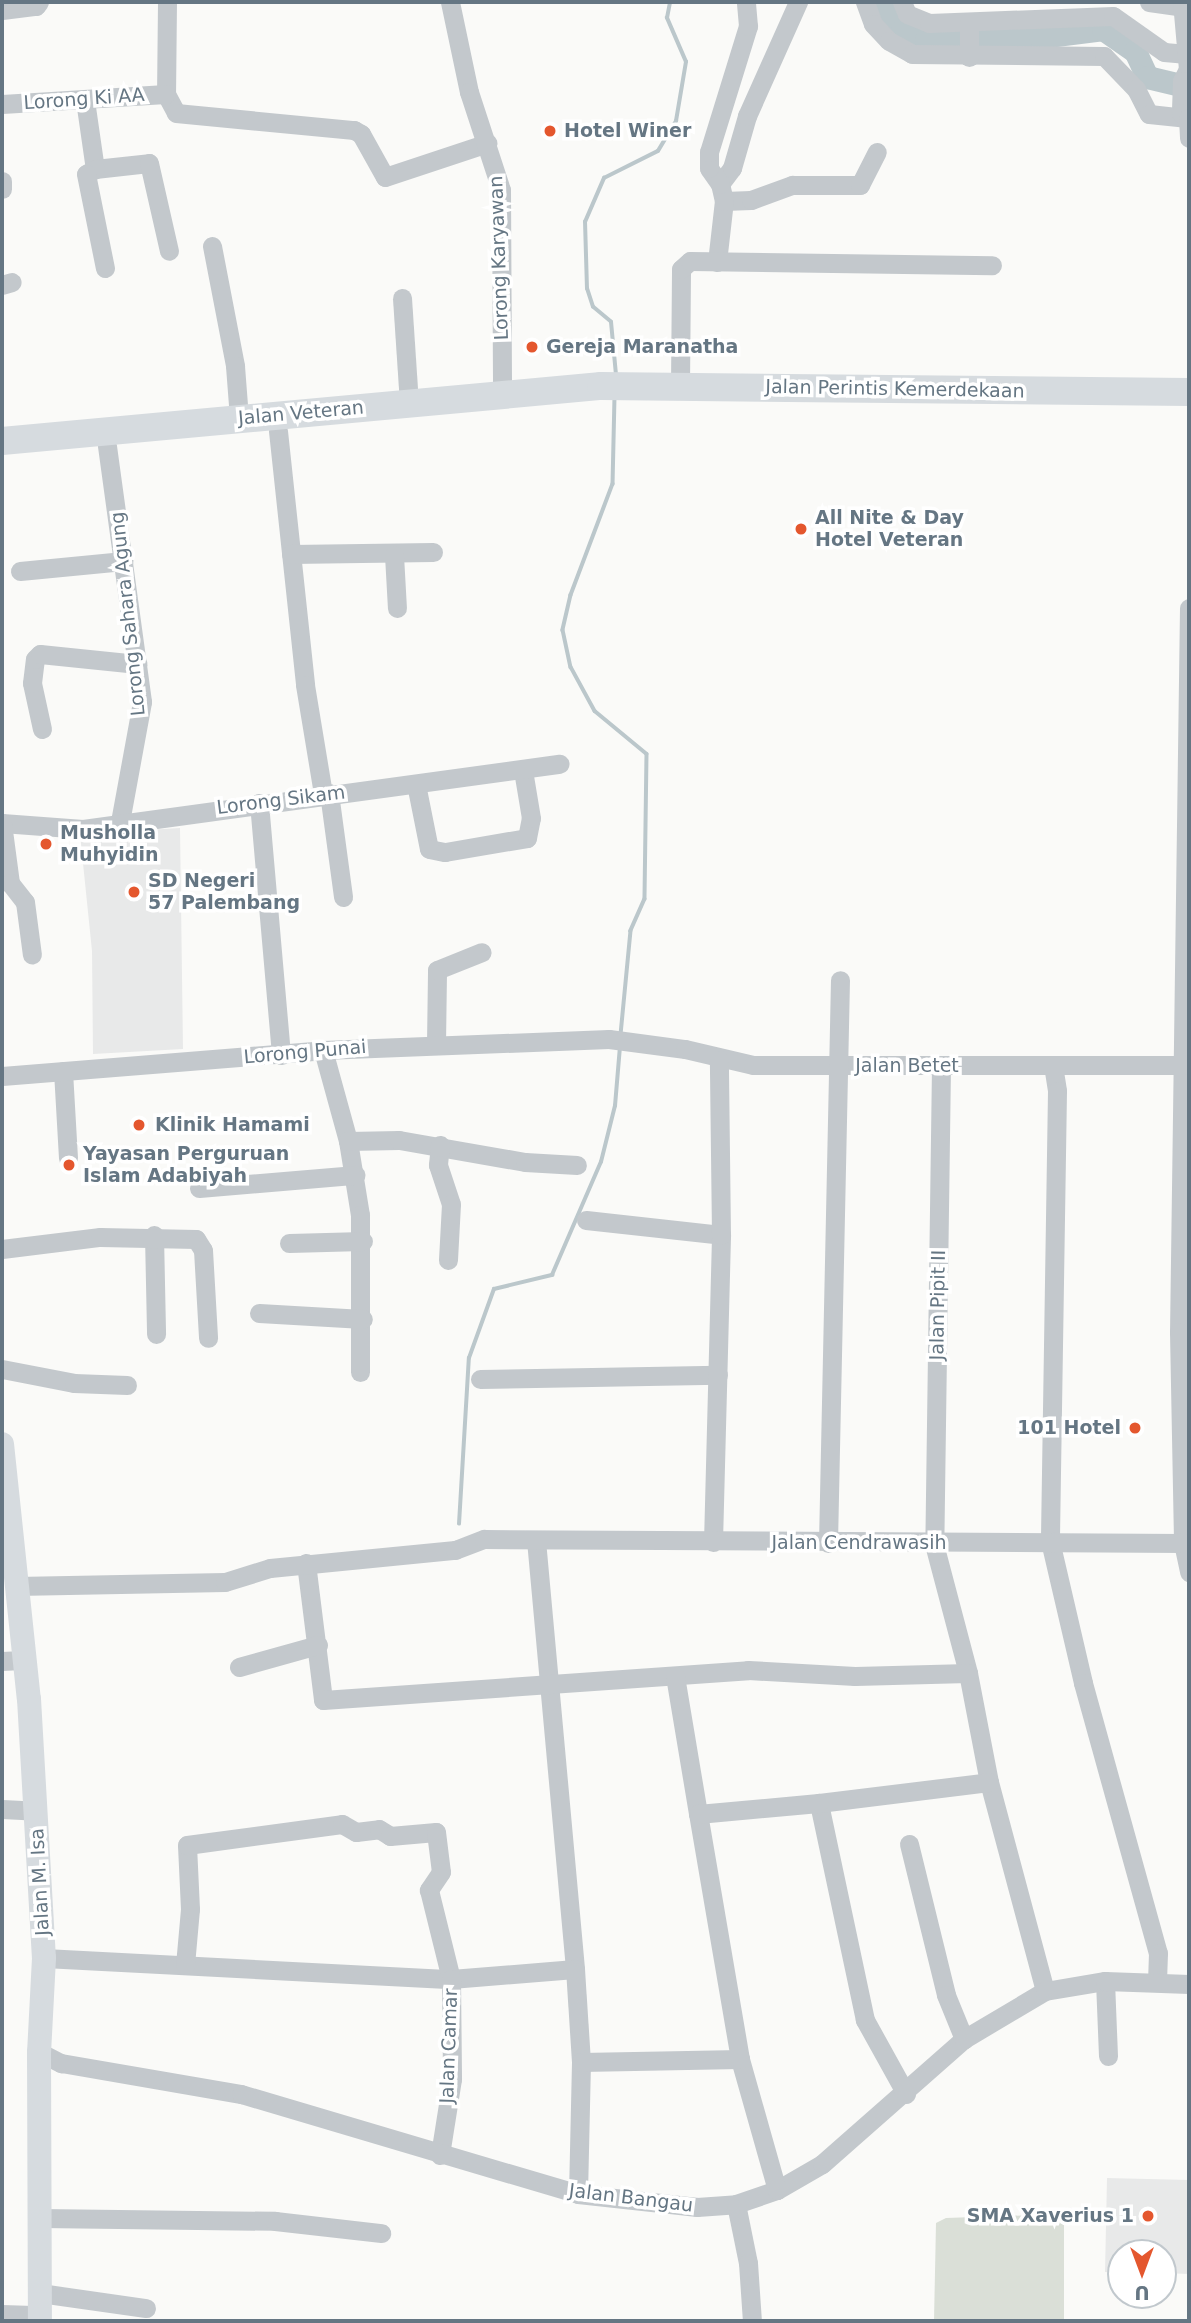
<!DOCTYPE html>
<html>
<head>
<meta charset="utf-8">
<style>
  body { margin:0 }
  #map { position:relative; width:1191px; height:2323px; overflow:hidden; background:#fafaf8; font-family:"DejaVu Sans",sans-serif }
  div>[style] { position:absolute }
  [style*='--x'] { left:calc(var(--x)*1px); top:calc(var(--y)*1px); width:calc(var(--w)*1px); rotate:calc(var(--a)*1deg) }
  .built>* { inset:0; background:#e8e9e9 }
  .green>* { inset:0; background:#dadfd7 }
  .stream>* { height:3.5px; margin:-1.75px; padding:0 1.75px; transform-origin:1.75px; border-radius:1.75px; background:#bbc7cb }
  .river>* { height:23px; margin:-11.5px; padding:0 11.5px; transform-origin:11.5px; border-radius:11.5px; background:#bbc7cb }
  .minor>* { height:19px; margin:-9.5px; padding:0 9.5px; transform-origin:9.5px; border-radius:9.5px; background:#c3c8cc }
  .major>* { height:24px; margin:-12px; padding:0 12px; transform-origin:12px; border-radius:12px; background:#d6dbdf }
  .highway>* { height:28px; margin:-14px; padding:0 14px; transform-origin:14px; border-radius:14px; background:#d6dbdf }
  .dots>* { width:19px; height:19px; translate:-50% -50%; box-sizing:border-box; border:4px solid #fff; border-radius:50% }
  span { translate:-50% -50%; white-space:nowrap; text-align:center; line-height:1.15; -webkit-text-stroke:7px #fff; paint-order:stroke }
  .street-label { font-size:19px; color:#657683 }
  .poi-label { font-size:19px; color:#657683; font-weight:700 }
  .left { translate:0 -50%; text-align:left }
  .right { translate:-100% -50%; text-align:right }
  .frame { position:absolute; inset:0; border:4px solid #657683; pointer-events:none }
  .north { position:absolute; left:1107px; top:2239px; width:70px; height:70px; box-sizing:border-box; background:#fff; border:2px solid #c1c8cd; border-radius:50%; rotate:180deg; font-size:19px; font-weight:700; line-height:28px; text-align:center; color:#657683 }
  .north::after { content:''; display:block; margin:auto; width:24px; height:32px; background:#e4572e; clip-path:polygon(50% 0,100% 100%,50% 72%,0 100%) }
</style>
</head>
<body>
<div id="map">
  <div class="built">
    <i style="clip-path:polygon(180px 828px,183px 1049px,93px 1054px,92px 951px,80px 834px)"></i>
    <i style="clip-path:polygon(1107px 2178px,1189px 2180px,1189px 2274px,1163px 2273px,1163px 2253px,1121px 2253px,1121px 2273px,1105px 2272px)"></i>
  </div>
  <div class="green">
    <i style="clip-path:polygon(1064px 2214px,1064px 2321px,934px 2321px,936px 2223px,946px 2218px)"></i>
  </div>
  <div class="stream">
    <i style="--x:616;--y:375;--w:53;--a:-95.4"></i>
    <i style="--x:611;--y:322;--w:23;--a:-140"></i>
    <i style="--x:593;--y:307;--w:19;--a:-108"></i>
    <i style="--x:587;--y:289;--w:67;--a:-91.7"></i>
    <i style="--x:585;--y:222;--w:48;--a:-66.6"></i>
    <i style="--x:604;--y:178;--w:60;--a:-26.6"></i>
    <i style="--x:658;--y:151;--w:35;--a:-59"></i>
    <i style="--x:676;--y:121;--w:60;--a:-80.4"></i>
    <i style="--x:686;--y:62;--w:48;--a:-113.4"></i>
    <i style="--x:667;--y:18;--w:16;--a:-79"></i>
    <i style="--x:615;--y:397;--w:87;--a:91.3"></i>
    <i style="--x:613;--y:484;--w:119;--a:110.7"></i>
    <i style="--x:571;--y:595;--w:36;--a:103"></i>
    <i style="--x:563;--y:630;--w:38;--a:78"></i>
    <i style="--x:571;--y:667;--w:50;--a:61.4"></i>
    <i style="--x:595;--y:711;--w:67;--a:39.6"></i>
    <i style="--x:647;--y:754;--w:145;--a:90.8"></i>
    <i style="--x:645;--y:899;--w:35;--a:114"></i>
    <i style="--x:631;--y:931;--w:104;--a:95.5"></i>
    <i style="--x:459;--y:1524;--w:166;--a:-86.6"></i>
    <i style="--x:469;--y:1358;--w:73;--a:-70.1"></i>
    <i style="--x:494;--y:1289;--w:60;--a:-13.6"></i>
    <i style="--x:552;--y:1275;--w:123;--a:-66.6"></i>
    <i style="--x:601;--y:1162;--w:58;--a:-76"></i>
    <i style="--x:615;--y:1106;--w:60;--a:-85.2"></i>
  </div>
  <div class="river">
    <i style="--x:882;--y:2;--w:10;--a:79"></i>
    <i style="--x:884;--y:12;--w:25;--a:45"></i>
    <i style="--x:902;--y:30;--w:26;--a:21"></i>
    <i style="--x:926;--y:39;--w:114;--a:-1"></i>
    <i style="--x:1040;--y:37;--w:64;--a:-7.2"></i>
    <i style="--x:1103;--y:29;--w:39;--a:35"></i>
    <i style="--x:1135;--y:51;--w:29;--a:65"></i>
    <i style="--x:1147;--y:77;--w:43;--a:13.4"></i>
  </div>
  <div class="minor">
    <i style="--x:167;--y:2;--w:92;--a:90.6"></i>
    <i style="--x:166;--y:94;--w:21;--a:62"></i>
    <i style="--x:176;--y:113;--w:179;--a:5.5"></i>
    <i style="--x:354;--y:130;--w:8;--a:30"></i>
    <i style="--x:361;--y:134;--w:49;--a:60.8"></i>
    <i style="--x:385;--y:177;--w:108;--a:-18.3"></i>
    <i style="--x:450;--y:2;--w:92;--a:78.1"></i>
    <i style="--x:469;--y:92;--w:103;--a:71.9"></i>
    <i style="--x:501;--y:190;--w:205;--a:89.7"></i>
    <i style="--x:865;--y:2;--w:23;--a:70"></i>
    <i style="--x:873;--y:24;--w:23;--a:47"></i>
    <i style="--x:889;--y:41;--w:26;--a:29"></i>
    <i style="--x:912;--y:54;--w:192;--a:0.6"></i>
    <i style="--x:1104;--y:56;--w:46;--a:45.9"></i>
    <i style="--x:1136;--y:89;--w:28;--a:63"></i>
    <i style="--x:1149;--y:114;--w:39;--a:6"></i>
    <i style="--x:902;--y:2;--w:13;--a:67"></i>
    <i style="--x:907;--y:14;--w:24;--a:22"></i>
    <i style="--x:929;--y:23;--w:184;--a:-2.2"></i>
    <i style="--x:1113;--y:16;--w:62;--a:35.2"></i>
    <i style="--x:1164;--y:52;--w:23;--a:5"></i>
    <i style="--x:1149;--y:2;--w:34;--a:8"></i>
    <i style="--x:1182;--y:2;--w:67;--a:84.9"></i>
    <i style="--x:1188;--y:69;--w:13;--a:117"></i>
    <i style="--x:1182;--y:81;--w:32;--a:92"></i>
    <i style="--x:1181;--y:113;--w:9;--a:36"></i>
    <i style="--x:1188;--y:118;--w:20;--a:87"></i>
    <i style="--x:2;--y:10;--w:34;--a:-7"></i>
    <i style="--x:36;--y:6;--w:5;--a:-53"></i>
    <i style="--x:969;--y:57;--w:35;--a:-90"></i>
    <i style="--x:85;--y:100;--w:70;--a:81.8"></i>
    <i style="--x:95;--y:169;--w:54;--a:-6.3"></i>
    <i style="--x:149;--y:163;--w:90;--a:77.2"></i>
    <i style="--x:2;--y:104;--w:164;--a:-3.5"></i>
    <i style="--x:95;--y:169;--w:10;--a:151"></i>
    <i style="--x:86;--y:174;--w:96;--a:78.6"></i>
    <i style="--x:2;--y:181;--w:8;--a:90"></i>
    <i style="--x:720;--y:184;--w:20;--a:-53"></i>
    <i style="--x:732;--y:168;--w:54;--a:-73.9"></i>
    <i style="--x:747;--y:116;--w:125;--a:-65.9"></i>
    <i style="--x:724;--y:201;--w:27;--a:-2"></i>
    <i style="--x:751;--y:200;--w:44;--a:-20.1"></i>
    <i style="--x:792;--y:185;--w:68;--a:0"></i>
    <i style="--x:860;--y:185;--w:37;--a:-63"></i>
    <i style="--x:212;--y:246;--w:122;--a:79.1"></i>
    <i style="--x:235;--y:366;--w:52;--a:85.6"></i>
    <i style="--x:717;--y:262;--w:61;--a:-83.5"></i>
    <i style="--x:724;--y:201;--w:17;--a:-103"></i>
    <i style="--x:720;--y:184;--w:19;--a:-125"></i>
    <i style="--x:709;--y:168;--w:16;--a:-90"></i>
    <i style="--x:709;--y:152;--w:132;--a:-72.8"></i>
    <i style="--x:748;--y:26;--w:24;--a:-95"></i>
    <i style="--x:2;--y:285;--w:10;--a:-17"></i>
    <i style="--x:402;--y:298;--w:105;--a:86.2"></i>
    <i style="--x:680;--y:386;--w:117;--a:-89.5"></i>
    <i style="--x:681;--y:269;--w:12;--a:-42"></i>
    <i style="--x:690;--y:261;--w:302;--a:0.8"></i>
    <i style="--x:278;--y:431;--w:255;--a:83.9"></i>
    <i style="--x:305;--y:685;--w:110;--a:80.6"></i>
    <i style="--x:107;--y:446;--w:258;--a:82.2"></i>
    <i style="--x:142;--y:702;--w:122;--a:100.4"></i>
    <i style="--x:291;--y:554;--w:142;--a:-0.8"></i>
    <i style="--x:394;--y:555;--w:53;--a:86.8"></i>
    <i style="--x:20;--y:571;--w:104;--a:-5.5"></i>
    <i style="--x:1189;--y:608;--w:724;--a:90.79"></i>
    <i style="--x:1179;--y:1332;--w:211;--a:88.9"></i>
    <i style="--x:1183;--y:1543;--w:30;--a:78"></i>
    <i style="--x:42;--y:729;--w:47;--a:-102.3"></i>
    <i style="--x:32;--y:683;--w:24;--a:-83"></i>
    <i style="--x:35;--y:659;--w:7;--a:-45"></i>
    <i style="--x:40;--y:654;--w:98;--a:5.9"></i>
    <i style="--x:416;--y:784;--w:66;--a:78.7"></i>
    <i style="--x:429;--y:849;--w:16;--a:11"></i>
    <i style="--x:445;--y:852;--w:83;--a:-9.7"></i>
    <i style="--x:527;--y:838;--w:20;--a:-79"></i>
    <i style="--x:531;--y:818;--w:49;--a:-99.5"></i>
    <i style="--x:329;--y:793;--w:105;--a:82.3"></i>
    <i style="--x:259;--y:803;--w:253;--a:85"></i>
    <i style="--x:2;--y:823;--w:81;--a:4.2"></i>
    <i style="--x:83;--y:829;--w:481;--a:-7.8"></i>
    <i style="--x:2;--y:823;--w:61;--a:82.4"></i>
    <i style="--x:10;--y:883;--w:24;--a:52"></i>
    <i style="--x:25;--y:902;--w:53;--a:82.5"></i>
    <i style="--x:436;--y:1044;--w:74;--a:-89.2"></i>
    <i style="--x:437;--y:970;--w:48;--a:-21.8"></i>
    <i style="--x:323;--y:1050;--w:94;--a:74.6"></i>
    <i style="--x:348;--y:1141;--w:75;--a:80.8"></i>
    <i style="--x:360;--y:1215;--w:157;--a:90"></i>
    <i style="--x:1053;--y:1065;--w:26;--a:81"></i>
    <i style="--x:1057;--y:1091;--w:450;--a:90.9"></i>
    <i style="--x:1050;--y:1541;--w:146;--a:76.9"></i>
    <i style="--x:1083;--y:1683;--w:280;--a:74.5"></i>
    <i style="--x:1158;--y:1953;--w:27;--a:92"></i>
    <i style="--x:941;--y:1066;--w:478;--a:90.8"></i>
    <i style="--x:934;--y:1544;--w:133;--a:75.2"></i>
    <i style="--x:968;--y:1673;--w:111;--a:79.1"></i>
    <i style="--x:989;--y:1782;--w:216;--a:75"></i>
    <i style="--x:63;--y:1071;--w:87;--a:86.7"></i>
    <i style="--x:2;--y:1076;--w:322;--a:-4.6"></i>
    <i style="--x:323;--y:1050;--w:286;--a:-2.2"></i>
    <i style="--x:609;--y:1039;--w:77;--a:7.5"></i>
    <i style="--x:685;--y:1049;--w:70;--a:13.2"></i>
    <i style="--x:753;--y:1065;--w:430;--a:0"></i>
    <i style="--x:348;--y:1141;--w:51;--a:-1.1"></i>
    <i style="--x:399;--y:1140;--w:128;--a:9.9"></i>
    <i style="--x:525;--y:1162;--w:52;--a:3.3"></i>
    <i style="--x:440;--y:1145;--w:20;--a:96"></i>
    <i style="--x:438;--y:1165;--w:41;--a:71.6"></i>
    <i style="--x:451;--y:1204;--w:56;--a:93.1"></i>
    <i style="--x:199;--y:1188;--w:157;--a:-4.8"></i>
    <i style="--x:586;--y:1220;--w:136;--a:6.3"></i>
    <i style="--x:154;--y:1235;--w:99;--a:88.8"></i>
    <i style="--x:289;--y:1243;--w:74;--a:-1.5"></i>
    <i style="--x:2;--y:1249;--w:99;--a:-7"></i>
    <i style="--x:100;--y:1237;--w:96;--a:1.2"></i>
    <i style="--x:196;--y:1239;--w:13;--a:58"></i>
    <i style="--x:203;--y:1250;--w:88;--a:86.7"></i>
    <i style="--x:259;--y:1313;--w:104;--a:3.3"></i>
    <i style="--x:2;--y:1369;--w:73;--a:11"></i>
    <i style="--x:74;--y:1383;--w:53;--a:2.2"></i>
    <i style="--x:480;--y:1379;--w:238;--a:-1"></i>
    <i style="--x:536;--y:1540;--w:431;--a:84.8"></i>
    <i style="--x:575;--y:1969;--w:93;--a:86.3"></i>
    <i style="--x:581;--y:2062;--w:132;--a:91.3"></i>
    <i style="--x:713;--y:1542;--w:307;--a:-88.5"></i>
    <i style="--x:721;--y:1235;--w:175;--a:-90.7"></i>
    <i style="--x:828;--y:1543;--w:563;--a:-88.78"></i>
    <i style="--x:306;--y:1563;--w:138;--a:82.9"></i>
    <i style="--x:323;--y:1700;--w:426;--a:-4"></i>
    <i style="--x:748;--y:1670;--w:107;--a:3.2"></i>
    <i style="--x:855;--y:1676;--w:113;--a:-1.5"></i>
    <i style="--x:16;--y:1586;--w:209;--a:-1.1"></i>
    <i style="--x:225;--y:1582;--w:47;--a:-17.3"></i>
    <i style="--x:270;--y:1568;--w:186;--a:-5.6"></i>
    <i style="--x:455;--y:1550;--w:31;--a:-21"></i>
    <i style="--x:484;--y:1539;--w:699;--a:0.33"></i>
    <i style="--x:2;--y:1661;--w:20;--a:-3"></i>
    <i style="--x:239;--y:1667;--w:82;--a:-15.6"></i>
    <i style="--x:675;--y:1676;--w:140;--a:80.5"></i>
    <i style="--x:2;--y:1809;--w:34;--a:3"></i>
    <i style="--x:909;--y:1844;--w:155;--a:76.2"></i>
    <i style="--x:946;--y:1995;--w:48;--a:67.8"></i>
    <i style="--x:44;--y:1958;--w:408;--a:3"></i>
    <i style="--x:451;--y:1979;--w:124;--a:-4.6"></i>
    <i style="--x:185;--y:1965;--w:56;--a:-84.9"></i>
    <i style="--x:190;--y:1909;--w:64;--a:-92.7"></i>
    <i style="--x:187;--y:1845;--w:156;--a:-7.7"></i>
    <i style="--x:342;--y:1824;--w:16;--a:30"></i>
    <i style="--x:356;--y:1832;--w:23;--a:-7"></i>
    <i style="--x:379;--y:1829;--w:13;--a:32"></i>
    <i style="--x:390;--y:1836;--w:46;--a:-5"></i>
    <i style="--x:436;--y:1832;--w:40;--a:82.9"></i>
    <i style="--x:441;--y:1872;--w:22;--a:124"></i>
    <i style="--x:429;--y:1890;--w:92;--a:76.1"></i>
    <i style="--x:451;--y:1979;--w:100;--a:89.4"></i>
    <i style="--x:452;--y:2079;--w:77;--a:99"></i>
    <i style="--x:1105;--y:1981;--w:75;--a:87.7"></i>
    <i style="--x:39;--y:2052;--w:25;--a:27"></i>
    <i style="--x:61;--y:2063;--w:183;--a:9.8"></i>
    <i style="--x:241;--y:2094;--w:352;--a:16.5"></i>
    <i style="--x:578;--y:2194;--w:120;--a:6.2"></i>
    <i style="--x:697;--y:2207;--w:39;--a:-4"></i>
    <i style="--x:736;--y:2204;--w:43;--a:-18.9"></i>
    <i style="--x:777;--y:2190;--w:52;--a:-30"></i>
    <i style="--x:822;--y:2164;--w:189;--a:-41.4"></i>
    <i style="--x:964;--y:2039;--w:94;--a:-30.7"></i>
    <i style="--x:1045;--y:1991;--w:61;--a:-9.5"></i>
    <i style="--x:1105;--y:1981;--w:84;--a:2"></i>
    <i style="--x:581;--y:2062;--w:159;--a:-1.1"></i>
    <i style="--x:906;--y:2094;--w:85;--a:-119"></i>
    <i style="--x:865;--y:2020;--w:222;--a:-102"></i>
    <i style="--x:819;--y:1803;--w:171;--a:-7"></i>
    <i style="--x:777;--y:2190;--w:136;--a:-105.8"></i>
    <i style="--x:740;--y:2059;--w:249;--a:-99.7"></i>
    <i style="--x:698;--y:1814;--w:121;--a:-5.2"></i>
    <i style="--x:736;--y:2204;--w:60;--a:78.5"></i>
    <i style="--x:748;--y:2263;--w:58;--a:86.1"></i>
    <i style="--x:40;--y:2218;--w:235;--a:0.7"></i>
    <i style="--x:275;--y:2221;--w:107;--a:6.5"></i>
    <i style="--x:40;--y:2293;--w:107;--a:8.1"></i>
    <i style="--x:2;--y:2314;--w:38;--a:2"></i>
  </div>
  <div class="major">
    <i style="--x:2;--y:1444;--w:256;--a:84"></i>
    <i style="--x:29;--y:1699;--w:259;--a:86.7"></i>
    <i style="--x:44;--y:1958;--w:94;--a:93"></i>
    <i style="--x:39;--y:2052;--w:269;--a:89.8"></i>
  </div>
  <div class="highway">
    <i style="--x:2;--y:441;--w:602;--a:-5.25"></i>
    <i style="--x:601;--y:386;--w:588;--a:0.58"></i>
  </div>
  <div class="dots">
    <i style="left:550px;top:131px;background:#e4572e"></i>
    <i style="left:532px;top:347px;background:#e4572e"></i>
    <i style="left:801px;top:529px;background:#e4572e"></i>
    <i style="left:46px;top:844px;background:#e4572e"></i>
    <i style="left:134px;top:892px;background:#e4572e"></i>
    <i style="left:139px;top:1125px;background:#e4572e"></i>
    <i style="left:69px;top:1165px;background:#e4572e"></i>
    <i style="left:1135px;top:1428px;background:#e4572e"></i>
    <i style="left:1148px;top:2216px;background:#e4572e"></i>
  </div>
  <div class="street-label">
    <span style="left:84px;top:99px;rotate:-4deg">Lorong Ki AA</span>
    <span style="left:499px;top:258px;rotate:-92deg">Lorong Karyawan</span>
    <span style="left:895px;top:389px;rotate:1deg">Jalan Perintis Kemerdekaan</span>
    <span style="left:301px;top:413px;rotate:-5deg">Jalan Veteran</span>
    <span style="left:128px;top:614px;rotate:-96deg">Lorong Sahara Agung</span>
    <span style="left:281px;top:800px;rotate:-7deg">Lorong Sikam</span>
    <span style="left:305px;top:1052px;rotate:-5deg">Lorong Punai</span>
    <span style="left:907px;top:1066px">Jalan Betet</span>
    <span style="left:938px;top:1305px;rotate:-89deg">Jalan Pipit II</span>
    <span style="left:859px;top:1543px">Jalan Cendrawasih</span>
    <span style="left:40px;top:1882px;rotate:-93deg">Jalan M. Isa</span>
    <span style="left:449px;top:2046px;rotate:-88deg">Jalan Camar</span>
    <span style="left:631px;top:2198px;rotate:7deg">Jalan Bangau</span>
  </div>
  <div class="poi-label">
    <span class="left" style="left:564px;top:131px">Hotel Winer</span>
    <span class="left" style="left:546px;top:347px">Gereja Maranatha</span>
    <span class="left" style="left:815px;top:529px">All Nite &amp; Day<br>Hotel Veteran</span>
    <span class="left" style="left:60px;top:844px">Musholla<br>Muhyidin</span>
    <span class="left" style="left:148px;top:892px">SD Negeri<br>57 Palembang</span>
    <span class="left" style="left:155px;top:1125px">Klinik Hamami</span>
    <span class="left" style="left:83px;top:1165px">Yayasan Perguruan<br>Islam Adabiyah</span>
    <span class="right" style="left:1121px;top:1428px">101 Hotel</span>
    <span class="right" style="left:1134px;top:2216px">SMA Xaverius 1</span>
  </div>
  <div class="frame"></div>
  <div class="north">U</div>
</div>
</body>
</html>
